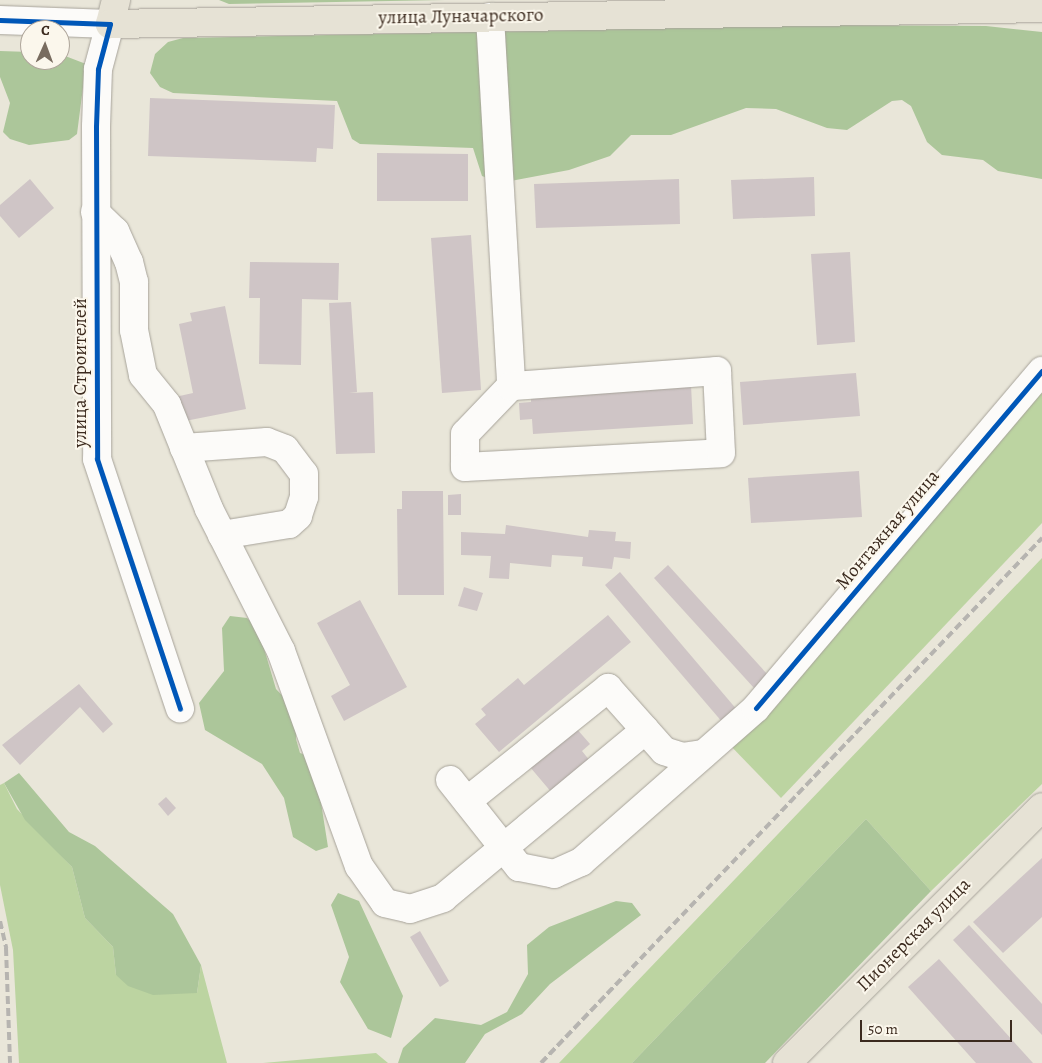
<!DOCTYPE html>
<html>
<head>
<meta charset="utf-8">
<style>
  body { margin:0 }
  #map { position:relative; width:1042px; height:1063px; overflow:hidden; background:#e9e6d9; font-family:Alegreya,serif }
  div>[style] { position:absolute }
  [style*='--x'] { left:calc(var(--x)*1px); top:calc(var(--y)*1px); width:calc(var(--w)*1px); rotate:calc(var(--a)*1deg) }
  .green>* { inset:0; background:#bcd4a1 }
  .forest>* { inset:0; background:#acc69a }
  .building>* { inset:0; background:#cfc5c6 }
  .roads { filter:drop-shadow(0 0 1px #a7a39a) drop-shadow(0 0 1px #a7a39a) }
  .minor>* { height:28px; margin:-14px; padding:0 14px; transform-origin:14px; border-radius:14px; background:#fcfbf9 }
  .major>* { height:28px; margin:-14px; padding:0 14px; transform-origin:14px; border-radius:14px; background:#e6e2d5 }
  .rail>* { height:4px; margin-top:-2px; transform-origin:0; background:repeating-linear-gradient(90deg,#b6b4b0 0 8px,transparent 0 12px) }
  .cycleway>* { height:5px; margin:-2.5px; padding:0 2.5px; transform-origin:2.5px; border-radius:2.5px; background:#0057b8 }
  span { translate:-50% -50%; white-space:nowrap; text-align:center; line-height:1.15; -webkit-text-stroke:4px #fbf7ec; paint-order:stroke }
  .street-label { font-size:19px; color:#3b2a1e }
  .north { position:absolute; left:20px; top:20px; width:50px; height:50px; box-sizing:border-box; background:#fbf7ec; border:1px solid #aea59a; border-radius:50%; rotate:2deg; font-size:14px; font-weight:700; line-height:20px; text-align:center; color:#3b2a1e }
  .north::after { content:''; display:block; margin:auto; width:18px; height:22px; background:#786c5f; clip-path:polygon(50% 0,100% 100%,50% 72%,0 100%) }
  .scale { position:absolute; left:860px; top:1020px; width:152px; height:22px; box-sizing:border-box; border:2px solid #3b2a1e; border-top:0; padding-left:6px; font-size:15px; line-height:18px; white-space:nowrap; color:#3b2a1e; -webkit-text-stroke:4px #fbf7ec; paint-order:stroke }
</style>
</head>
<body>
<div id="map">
  <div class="green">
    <i style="clip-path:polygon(1042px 388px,1042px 523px,781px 798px,727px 742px)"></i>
    <i style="clip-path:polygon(1042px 558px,1042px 784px,931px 891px,866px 819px,632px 1063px,559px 1063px)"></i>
    <i style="clip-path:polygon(4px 783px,17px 809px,72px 867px,85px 918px,113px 947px,116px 975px,197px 993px,201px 965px,227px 1063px,19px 1063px,13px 950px,0 885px,0 785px)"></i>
    <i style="clip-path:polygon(376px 1053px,388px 1063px,263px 1063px)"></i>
  </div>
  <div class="forest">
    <i style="clip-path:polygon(219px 0,445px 0,229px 4px)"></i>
    <i style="clip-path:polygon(824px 25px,986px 26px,1042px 32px,1042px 179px,998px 171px,983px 160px,942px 155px,927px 142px,911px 106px,902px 100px,892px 101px,847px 130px,827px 128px,776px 109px,746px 108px,671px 135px,631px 135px,610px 156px,569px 170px,500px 183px,482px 176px,473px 148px,360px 144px,352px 139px,337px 101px,173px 93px,160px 87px,150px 73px,155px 54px,168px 42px,183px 38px)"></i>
    <i style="clip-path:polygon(0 51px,30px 52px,30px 60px,60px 60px,60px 54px,86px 64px,77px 134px,69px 140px,29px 145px,10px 139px,3px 132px,10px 103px,0 77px)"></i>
    <i style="clip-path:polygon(230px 616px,247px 618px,258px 628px,276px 689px,296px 710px,296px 739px,300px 753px,314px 758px,328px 847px,316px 851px,293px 837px,284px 798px,262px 764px,205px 730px,199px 703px,224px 671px,222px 628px)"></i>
    <i style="clip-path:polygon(19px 773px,69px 832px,95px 846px,173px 914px,201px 965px,197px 993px,153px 995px,128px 986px,116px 975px,113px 947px,85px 918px,72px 867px,25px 820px,4px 783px)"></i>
    <i style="clip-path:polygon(866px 819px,931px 891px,765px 1063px,632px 1063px)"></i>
    <i style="clip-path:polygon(338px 893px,359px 901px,403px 996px,391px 1038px,368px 1029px,340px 982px,349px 957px,331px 905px)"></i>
    <i style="clip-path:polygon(616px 901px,632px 903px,641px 915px,550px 984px,522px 1014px,485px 1034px,465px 1063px,398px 1063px,403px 1048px,435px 1018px,481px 1025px,507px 1012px,528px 974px,527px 945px,549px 927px)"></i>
  </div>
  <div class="building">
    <i style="clip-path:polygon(150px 98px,335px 105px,333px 149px,317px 148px,316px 162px,148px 156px)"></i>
    <i style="clip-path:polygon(377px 153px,468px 154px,468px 201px,377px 201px)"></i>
    <i style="clip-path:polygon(814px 177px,815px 216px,733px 219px,731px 180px)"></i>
    <i style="clip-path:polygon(30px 179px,54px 208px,19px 238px,0 216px,0 205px)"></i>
    <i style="clip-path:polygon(679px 179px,680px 224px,536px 228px,534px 184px)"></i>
    <i style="clip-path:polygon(471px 235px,481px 390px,442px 393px,431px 238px)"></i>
    <i style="clip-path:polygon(850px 252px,855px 342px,817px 345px,811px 254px)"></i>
    <i style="clip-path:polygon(250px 262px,339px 263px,338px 300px,302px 299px,301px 365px,259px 364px,260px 298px,249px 298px)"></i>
    <i style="clip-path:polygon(351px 302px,357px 392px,349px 393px,373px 392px,375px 453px,336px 454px,329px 303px)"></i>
    <i style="clip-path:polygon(225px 306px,246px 409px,180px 422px,175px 397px,193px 393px,179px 324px,192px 321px,190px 313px)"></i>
    <i style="clip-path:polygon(856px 373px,860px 416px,743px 425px,740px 382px)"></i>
    <i style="clip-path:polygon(691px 385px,693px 424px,533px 434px,532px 419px,520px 420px,519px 403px,531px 402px,531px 396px)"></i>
    <i style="clip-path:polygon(859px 471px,862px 517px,751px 523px,748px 478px)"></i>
    <i style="clip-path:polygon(402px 491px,443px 491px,444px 595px,398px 595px,397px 509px,402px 509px)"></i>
    <i style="clip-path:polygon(461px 494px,461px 515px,448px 515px,448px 495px)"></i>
    <i style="clip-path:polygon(506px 525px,588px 537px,589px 530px,616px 532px,615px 541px,631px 542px,630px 559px,614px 557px,612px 569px,582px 566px,583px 557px,552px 555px,551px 567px,510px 563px,509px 579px,489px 578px,491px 556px,461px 555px,461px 532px,505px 534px)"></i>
    <i style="clip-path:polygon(668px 565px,768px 675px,754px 688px,654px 578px)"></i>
    <i style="clip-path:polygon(620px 572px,738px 711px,723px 723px,605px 585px)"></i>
    <i style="clip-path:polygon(464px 587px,483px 593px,477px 611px,458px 606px)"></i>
    <i style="clip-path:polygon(360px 600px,407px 687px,344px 721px,331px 696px,350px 685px,317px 623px)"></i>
    <i style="clip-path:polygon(608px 615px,631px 642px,499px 752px,475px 724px,486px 715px,481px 709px,518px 678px,524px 685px)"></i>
    <i style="clip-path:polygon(79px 684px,113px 724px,103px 733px,80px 707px,20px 765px,2px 745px)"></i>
    <i style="clip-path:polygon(576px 728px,590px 744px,582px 751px,590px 761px,552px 793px,530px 767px)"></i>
    <i style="clip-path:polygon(166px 797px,176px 808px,168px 816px,158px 804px)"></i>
    <i style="clip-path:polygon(1042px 858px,1042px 917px,1003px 953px,973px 922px)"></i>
    <i style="clip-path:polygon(969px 925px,1042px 1004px,1042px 1035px,953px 940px)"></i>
    <i style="clip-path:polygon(420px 931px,449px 981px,440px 987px,410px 937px)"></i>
    <i style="clip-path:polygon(939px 959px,1033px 1063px,976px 1063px,908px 987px)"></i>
  </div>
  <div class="roads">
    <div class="minor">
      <i style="--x:490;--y:17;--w:370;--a:86.7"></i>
      <i style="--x:511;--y:386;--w:66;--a:133.8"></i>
      <i style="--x:465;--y:434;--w:33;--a:90"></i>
      <i style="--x:465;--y:467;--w:256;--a:-3.1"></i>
      <i style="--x:721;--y:453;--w:82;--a:-92.8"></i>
      <i style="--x:717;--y:371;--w:207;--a:175.8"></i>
      <i style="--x:0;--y:20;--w:110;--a:2.1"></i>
      <i style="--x:110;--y:24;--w:47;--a:104.9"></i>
      <i style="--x:98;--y:69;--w:58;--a:92"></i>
      <i style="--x:96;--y:127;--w:332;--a:89.8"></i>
      <i style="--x:97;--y:459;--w:263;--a:71.6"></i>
      <i style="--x:95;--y:212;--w:28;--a:44"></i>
      <i style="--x:115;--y:231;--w:34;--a:66"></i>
      <i style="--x:129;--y:262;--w:21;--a:76"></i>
      <i style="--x:134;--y:282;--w:48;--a:90"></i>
      <i style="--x:134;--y:330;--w:46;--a:78.7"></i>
      <i style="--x:143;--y:375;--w:38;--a:51"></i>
      <i style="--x:167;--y:405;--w:112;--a:68"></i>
      <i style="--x:209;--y:509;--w:159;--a:63.1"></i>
      <i style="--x:281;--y:651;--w:229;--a:70.1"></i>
      <i style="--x:359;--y:866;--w:45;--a:54.9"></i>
      <i style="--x:385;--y:903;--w:26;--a:13"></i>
      <i style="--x:410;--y:909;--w:35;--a:-18"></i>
      <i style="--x:443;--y:898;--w:263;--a:-39.7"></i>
      <i style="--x:184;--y:448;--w:83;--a:-4.1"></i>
      <i style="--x:267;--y:442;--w:19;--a:21"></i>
      <i style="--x:285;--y:449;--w:31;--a:53"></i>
      <i style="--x:304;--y:474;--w:23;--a:90"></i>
      <i style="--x:304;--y:497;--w:20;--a:108"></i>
      <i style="--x:298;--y:516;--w:12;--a:138"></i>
      <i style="--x:289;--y:524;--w:68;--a:170.7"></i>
      <i style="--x:450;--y:780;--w:111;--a:51.6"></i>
      <i style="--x:519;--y:867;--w:36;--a:11"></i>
      <i style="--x:554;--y:874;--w:30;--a:-24"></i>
      <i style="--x:581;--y:862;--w:233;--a:-41.3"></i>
      <i style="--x:756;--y:708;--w:442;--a:-49.7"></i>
      <i style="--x:467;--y:801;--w:181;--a:-38.7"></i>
      <i style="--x:608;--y:688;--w:84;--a:48.4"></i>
      <i style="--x:664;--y:751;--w:19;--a:18"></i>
      <i style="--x:682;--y:757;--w:22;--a:-8"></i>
    </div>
    <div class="major">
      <i style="--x:116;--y:0;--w:25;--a:104"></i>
      <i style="--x:110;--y:24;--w:932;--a:-0.98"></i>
      <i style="--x:787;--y:1063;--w:361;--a:-45.1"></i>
    </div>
  </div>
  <div class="rail">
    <i style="--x:0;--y:921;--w:28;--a:77"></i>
    <i style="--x:6;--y:948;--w:115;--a:88"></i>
    <i style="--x:541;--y:1063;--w:726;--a:-46.34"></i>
  </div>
  <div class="cycleway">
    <i style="--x:0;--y:20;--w:110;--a:2.1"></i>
    <i style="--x:110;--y:24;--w:47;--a:104.9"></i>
    <i style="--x:98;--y:69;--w:58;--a:92"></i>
    <i style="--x:96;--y:127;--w:332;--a:89.8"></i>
    <i style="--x:97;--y:459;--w:263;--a:71.6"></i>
    <i style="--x:756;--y:708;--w:442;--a:-49.7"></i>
  </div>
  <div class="street-label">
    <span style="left:461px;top:17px;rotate:-1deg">улица Луначарского</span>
    <span style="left:81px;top:373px;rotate:-90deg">улица Строителей</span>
    <span style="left:888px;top:530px;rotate:-50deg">Монтажная улица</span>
    <span style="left:914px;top:935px;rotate:-45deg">Пионерская улица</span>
  </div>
  <div class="north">С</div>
  <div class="scale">50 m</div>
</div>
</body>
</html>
